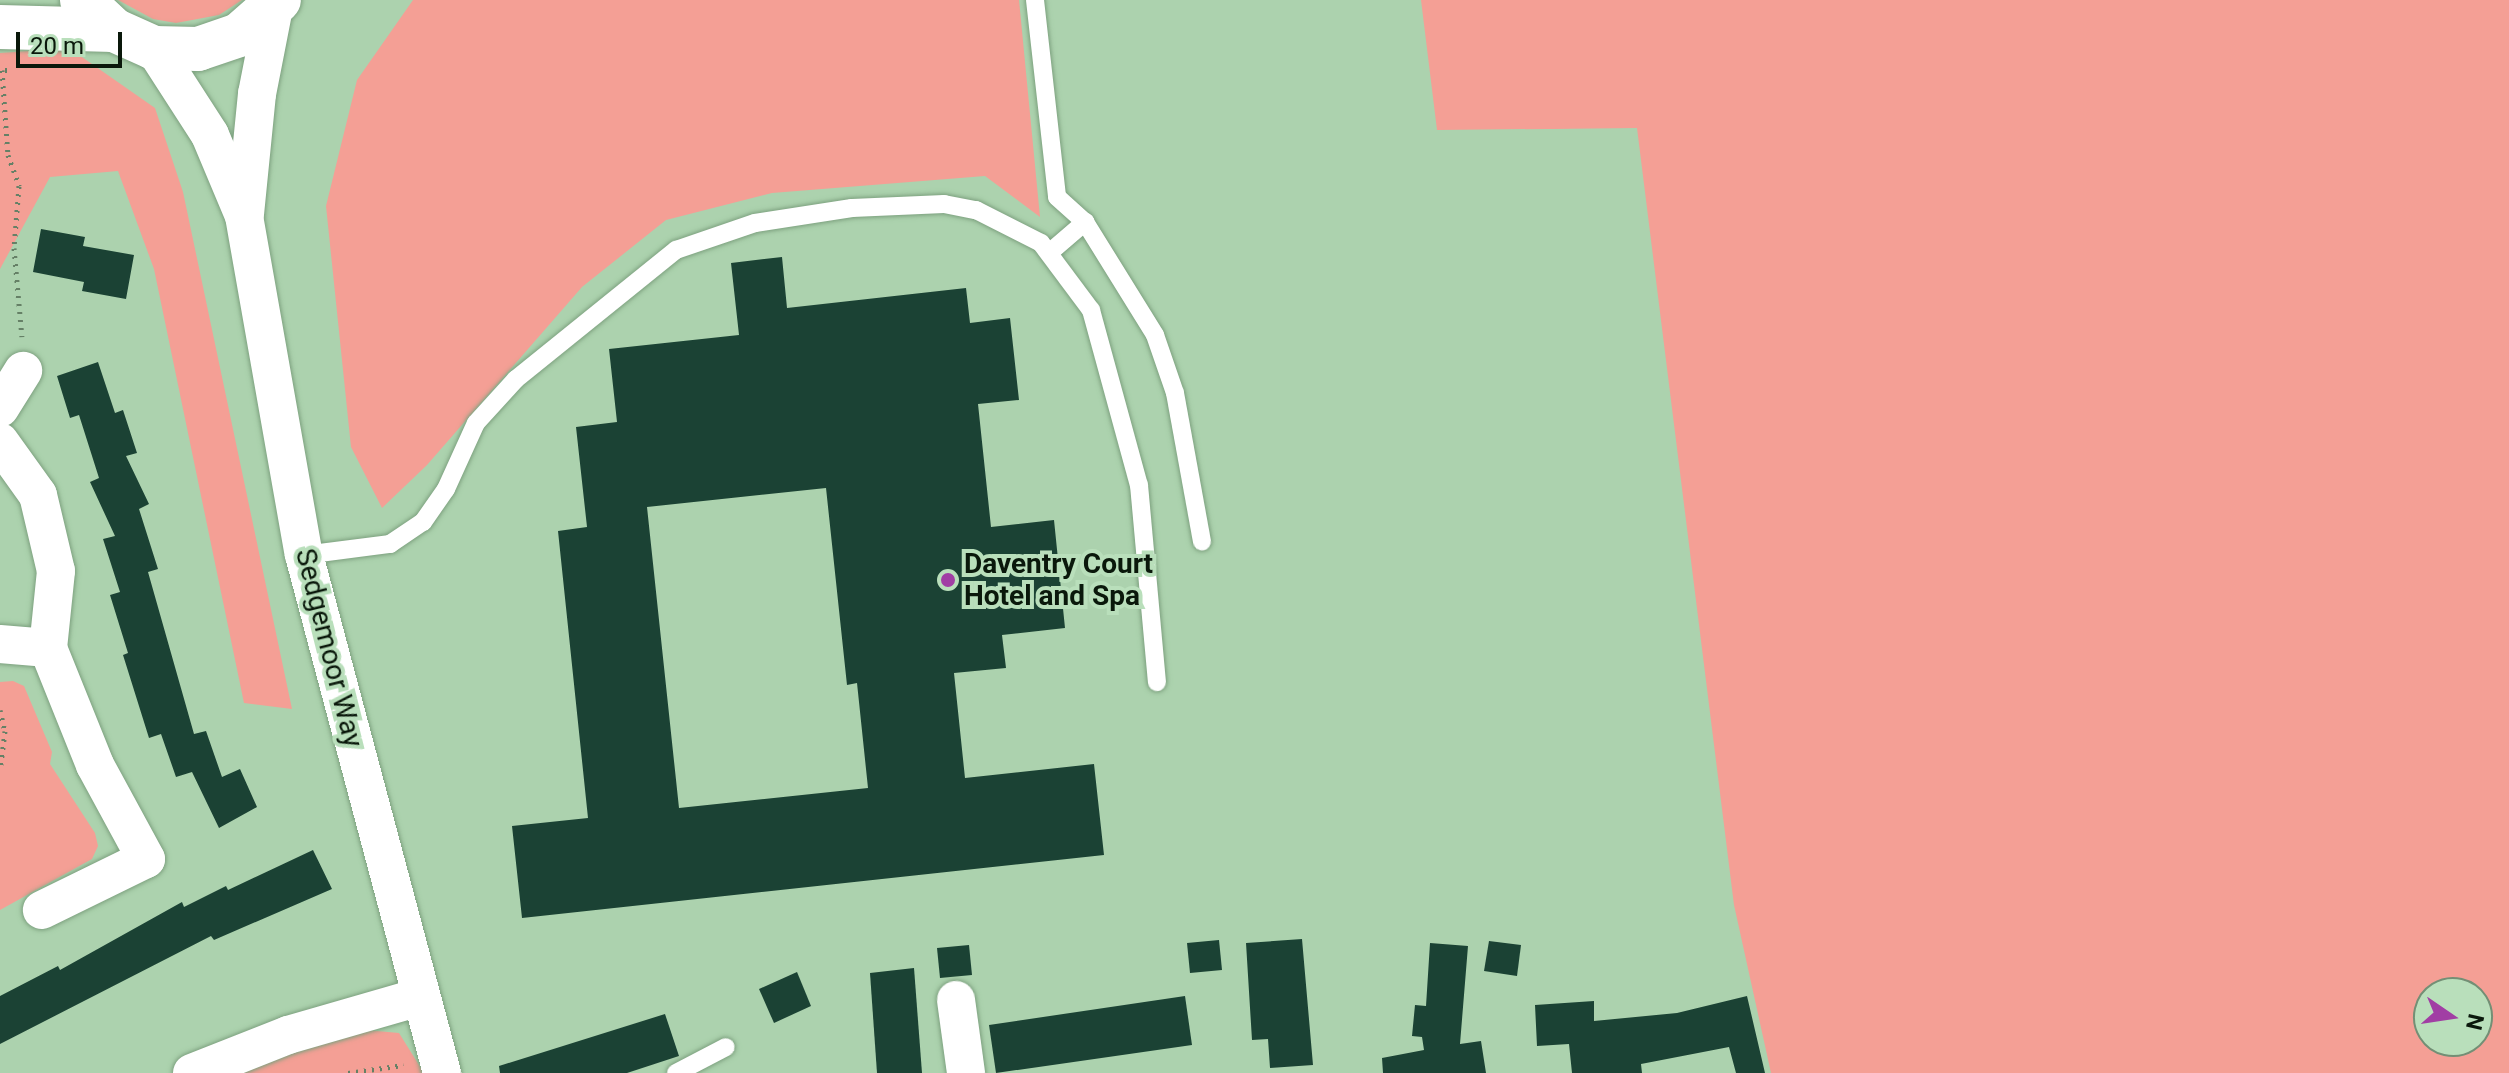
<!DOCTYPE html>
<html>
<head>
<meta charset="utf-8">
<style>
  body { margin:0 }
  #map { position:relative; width:2509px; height:1073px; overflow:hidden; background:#acd2ae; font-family:Roboto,sans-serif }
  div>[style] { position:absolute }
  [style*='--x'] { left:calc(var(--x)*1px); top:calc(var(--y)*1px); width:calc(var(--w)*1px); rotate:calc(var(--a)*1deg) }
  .green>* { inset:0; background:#f49f95 }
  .building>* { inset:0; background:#1b4234 }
  .path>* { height:5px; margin-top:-2.5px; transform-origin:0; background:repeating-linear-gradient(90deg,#658066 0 2px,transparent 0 8px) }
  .roads { filter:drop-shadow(0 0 2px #7da17f) drop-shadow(0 0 2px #7da17f) }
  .lane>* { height:18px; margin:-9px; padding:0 9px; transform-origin:9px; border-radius:9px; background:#fff }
  .street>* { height:38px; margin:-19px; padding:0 19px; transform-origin:19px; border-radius:19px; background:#fff }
  .primary>* { height:44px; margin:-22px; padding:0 22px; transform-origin:22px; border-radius:22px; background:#fff }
  .dots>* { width:22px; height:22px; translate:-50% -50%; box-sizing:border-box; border:4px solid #b9dfbb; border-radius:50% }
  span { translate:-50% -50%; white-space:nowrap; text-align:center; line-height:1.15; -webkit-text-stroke:8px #b9dfbb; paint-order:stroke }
  .poi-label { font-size:28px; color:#0a180b; font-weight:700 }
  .left { translate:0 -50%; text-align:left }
  .street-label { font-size:28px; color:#0a180b }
  .north { position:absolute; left:2413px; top:977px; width:80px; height:80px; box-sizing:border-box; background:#b9dfbb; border:2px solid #738f75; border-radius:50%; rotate:103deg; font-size:22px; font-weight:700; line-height:32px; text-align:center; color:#0a180b }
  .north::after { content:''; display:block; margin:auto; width:28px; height:36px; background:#a13ea4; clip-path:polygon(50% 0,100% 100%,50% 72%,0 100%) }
  .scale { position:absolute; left:16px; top:32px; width:106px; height:36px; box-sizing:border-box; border:4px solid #0a180b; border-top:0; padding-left:10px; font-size:24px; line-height:28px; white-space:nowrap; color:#0a180b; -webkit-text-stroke:6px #b9dfbb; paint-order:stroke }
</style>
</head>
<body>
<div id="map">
  <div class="green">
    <i style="clip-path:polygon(118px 0,242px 0,219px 15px,176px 23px,153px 19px)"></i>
    <i style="clip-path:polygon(413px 0,1019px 0,1040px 217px,985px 176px,772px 193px,666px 220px,582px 287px,427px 465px,382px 508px,351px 447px,326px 206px,357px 80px)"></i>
    <i style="clip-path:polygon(evenodd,1421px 0,2509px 0,2509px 1073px,1771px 1073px,1734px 905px,1637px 128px,1437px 130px,1421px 0,2429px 993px,2477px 993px,2477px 1041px,2429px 1041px,2429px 993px)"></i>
    <i style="clip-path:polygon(69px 48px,155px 108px,183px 192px,292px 709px,244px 703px,154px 269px,118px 171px,50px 177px,0 269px,0 53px)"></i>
    <i style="clip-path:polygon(13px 681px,24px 686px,52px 752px,50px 764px,95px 833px,98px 846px,92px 859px,0 910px,0 682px)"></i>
    <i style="clip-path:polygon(366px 1030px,399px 1033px,424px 1073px,230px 1073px)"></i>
  </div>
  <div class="building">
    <i style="clip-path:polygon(41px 229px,85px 237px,83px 246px,134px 255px,126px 299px,82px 291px,84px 282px,33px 272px)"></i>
    <i style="clip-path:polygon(evenodd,782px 257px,787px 308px,966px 288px,970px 323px,1010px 318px,1019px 400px,978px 404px,991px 527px,1054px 520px,1065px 628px,1002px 635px,1006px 668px,954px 673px,965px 778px,1094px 764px,1104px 855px,522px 918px,512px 826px,588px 818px,558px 531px,587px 527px,576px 427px,617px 422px,609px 349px,739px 335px,731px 263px,782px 257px,826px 488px,847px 685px,857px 683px,868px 788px,679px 808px,647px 507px,826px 488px)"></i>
    <i style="clip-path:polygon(98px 362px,115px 413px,123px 410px,137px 453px,126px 456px,149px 504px,139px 509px,158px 569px,148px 572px,194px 734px,206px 731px,222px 777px,240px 769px,257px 807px,219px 828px,192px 772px,176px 777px,161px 734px,149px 738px,123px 655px,128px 653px,110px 595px,120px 592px,103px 539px,115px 536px,90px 482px,99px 478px,79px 415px,70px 418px,57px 376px)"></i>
    <i style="clip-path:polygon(313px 850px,332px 889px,214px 940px,211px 936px,0 1044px,0 996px,58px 966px,60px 970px,182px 902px,184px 907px,226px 886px,228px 890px)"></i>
    <i style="clip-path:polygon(1302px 939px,1313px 1065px,1270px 1068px,1268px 1039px,1252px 1040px,1246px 943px)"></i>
    <i style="clip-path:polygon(1219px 940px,1222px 970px,1190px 973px,1187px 943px)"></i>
    <i style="clip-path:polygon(1489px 941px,1521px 945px,1517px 976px,1484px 971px)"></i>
    <i style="clip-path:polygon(1430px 943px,1468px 946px,1460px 1044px,1481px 1041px,1486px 1073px,1383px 1073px,1382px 1058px,1424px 1050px,1422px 1037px,1412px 1036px,1415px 1005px,1426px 1006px)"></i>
    <i style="clip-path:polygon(969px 945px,972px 975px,940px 978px,937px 948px)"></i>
    <i style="clip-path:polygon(914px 968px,922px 1073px,877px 1073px,870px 973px)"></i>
    <i style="clip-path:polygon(797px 972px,811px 1006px,774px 1023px,759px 989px)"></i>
    <i style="clip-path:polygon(1185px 996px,1192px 1045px,996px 1073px,989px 1025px)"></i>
    <i style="clip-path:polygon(1747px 996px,1765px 1073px,1736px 1073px,1729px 1047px,1641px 1064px,1642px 1073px,1572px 1073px,1569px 1044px,1537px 1046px,1535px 1005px,1594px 1001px,1594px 1021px,1677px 1013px)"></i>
    <i style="clip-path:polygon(665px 1014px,679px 1056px,627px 1073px,500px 1073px,499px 1066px)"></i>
  </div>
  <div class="path">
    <i style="--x:7;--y:70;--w:5;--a:180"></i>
    <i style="--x:2;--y:70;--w:85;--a:86"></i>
    <i style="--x:8;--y:155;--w:33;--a:70"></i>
    <i style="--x:19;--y:186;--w:62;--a:94.6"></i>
    <i style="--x:14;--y:248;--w:89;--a:84.9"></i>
    <i style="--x:0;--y:710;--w:22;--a:77"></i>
    <i style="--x:5;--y:731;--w:39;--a:97"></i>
    <i style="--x:348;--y:1073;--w:56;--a:-8.3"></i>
  </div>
  <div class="roads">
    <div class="lane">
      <i style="--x:1035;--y:0;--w:198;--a:83.6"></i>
      <i style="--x:1057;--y:197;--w:38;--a:42"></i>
      <i style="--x:1049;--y:253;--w:48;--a:-40.7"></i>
      <i style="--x:1085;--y:222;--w:133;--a:58.2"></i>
      <i style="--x:1155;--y:335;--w:61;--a:71"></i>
      <i style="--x:1175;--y:393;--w:151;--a:79.7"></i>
      <i style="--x:304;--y:555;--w:87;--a:-7.3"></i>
      <i style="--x:390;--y:544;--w:40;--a:-34"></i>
      <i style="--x:423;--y:522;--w:40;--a:-55.1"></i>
      <i style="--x:446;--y:489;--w:72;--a:-65.6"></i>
      <i style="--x:476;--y:423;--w:59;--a:-47.7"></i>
      <i style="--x:516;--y:379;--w:206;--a:-38.9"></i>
      <i style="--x:676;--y:250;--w:83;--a:-18.9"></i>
      <i style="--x:755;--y:223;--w:98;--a:-8.8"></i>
      <i style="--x:852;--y:208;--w:92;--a:-2.5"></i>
      <i style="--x:944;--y:204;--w:33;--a:11"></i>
      <i style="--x:976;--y:210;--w:73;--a:26.9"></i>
      <i style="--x:1041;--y:243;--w:84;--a:53.3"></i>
      <i style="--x:1091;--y:310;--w:181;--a:74.7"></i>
      <i style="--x:1139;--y:485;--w:198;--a:84.8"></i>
      <i style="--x:676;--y:1073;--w:56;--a:-27.5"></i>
    </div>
    <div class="street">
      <i style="--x:154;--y:48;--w:103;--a:57.2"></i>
      <i style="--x:210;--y:135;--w:88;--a:67.2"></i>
      <i style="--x:244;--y:216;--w:344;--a:80"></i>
      <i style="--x:304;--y:555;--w:536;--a:75.08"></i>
      <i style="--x:245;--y:214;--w:121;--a:-84.3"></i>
      <i style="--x:257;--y:94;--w:89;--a:-78.9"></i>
      <i style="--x:0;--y:408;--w:44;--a:-58.1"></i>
      <i style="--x:0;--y:442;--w:65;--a:54.4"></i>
      <i style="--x:38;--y:495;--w:78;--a:76.7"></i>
      <i style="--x:56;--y:571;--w:77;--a:95.9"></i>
      <i style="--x:48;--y:648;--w:126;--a:68.1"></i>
      <i style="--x:95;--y:765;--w:107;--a:61.5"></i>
      <i style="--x:146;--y:859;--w:116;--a:153.9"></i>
      <i style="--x:0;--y:644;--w:48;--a:4.8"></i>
      <i style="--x:956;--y:1000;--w:74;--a:82.2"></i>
      <i style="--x:192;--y:1073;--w:103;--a:-21.6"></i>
      <i style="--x:288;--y:1035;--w:137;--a:-16.1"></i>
    </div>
    <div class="primary">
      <i style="--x:82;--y:0;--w:44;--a:43.2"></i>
      <i style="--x:114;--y:30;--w:44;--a:24.2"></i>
      <i style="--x:154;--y:48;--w:44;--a:1.3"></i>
      <i style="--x:198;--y:49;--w:43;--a:-18.9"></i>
      <i style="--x:239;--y:35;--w:53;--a:-41.2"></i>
      <i style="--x:0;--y:27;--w:114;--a:1.5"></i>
    </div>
  </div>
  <div class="dots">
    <i style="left:948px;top:580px;background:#a13ea4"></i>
  </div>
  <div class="poi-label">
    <span class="left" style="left:964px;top:580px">Daventry Court<br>Hotel and Spa</span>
  </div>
  <div class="street-label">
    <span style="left:329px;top:648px;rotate:76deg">Sedgemoor Way</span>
  </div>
  <div class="north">N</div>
  <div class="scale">20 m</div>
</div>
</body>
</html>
